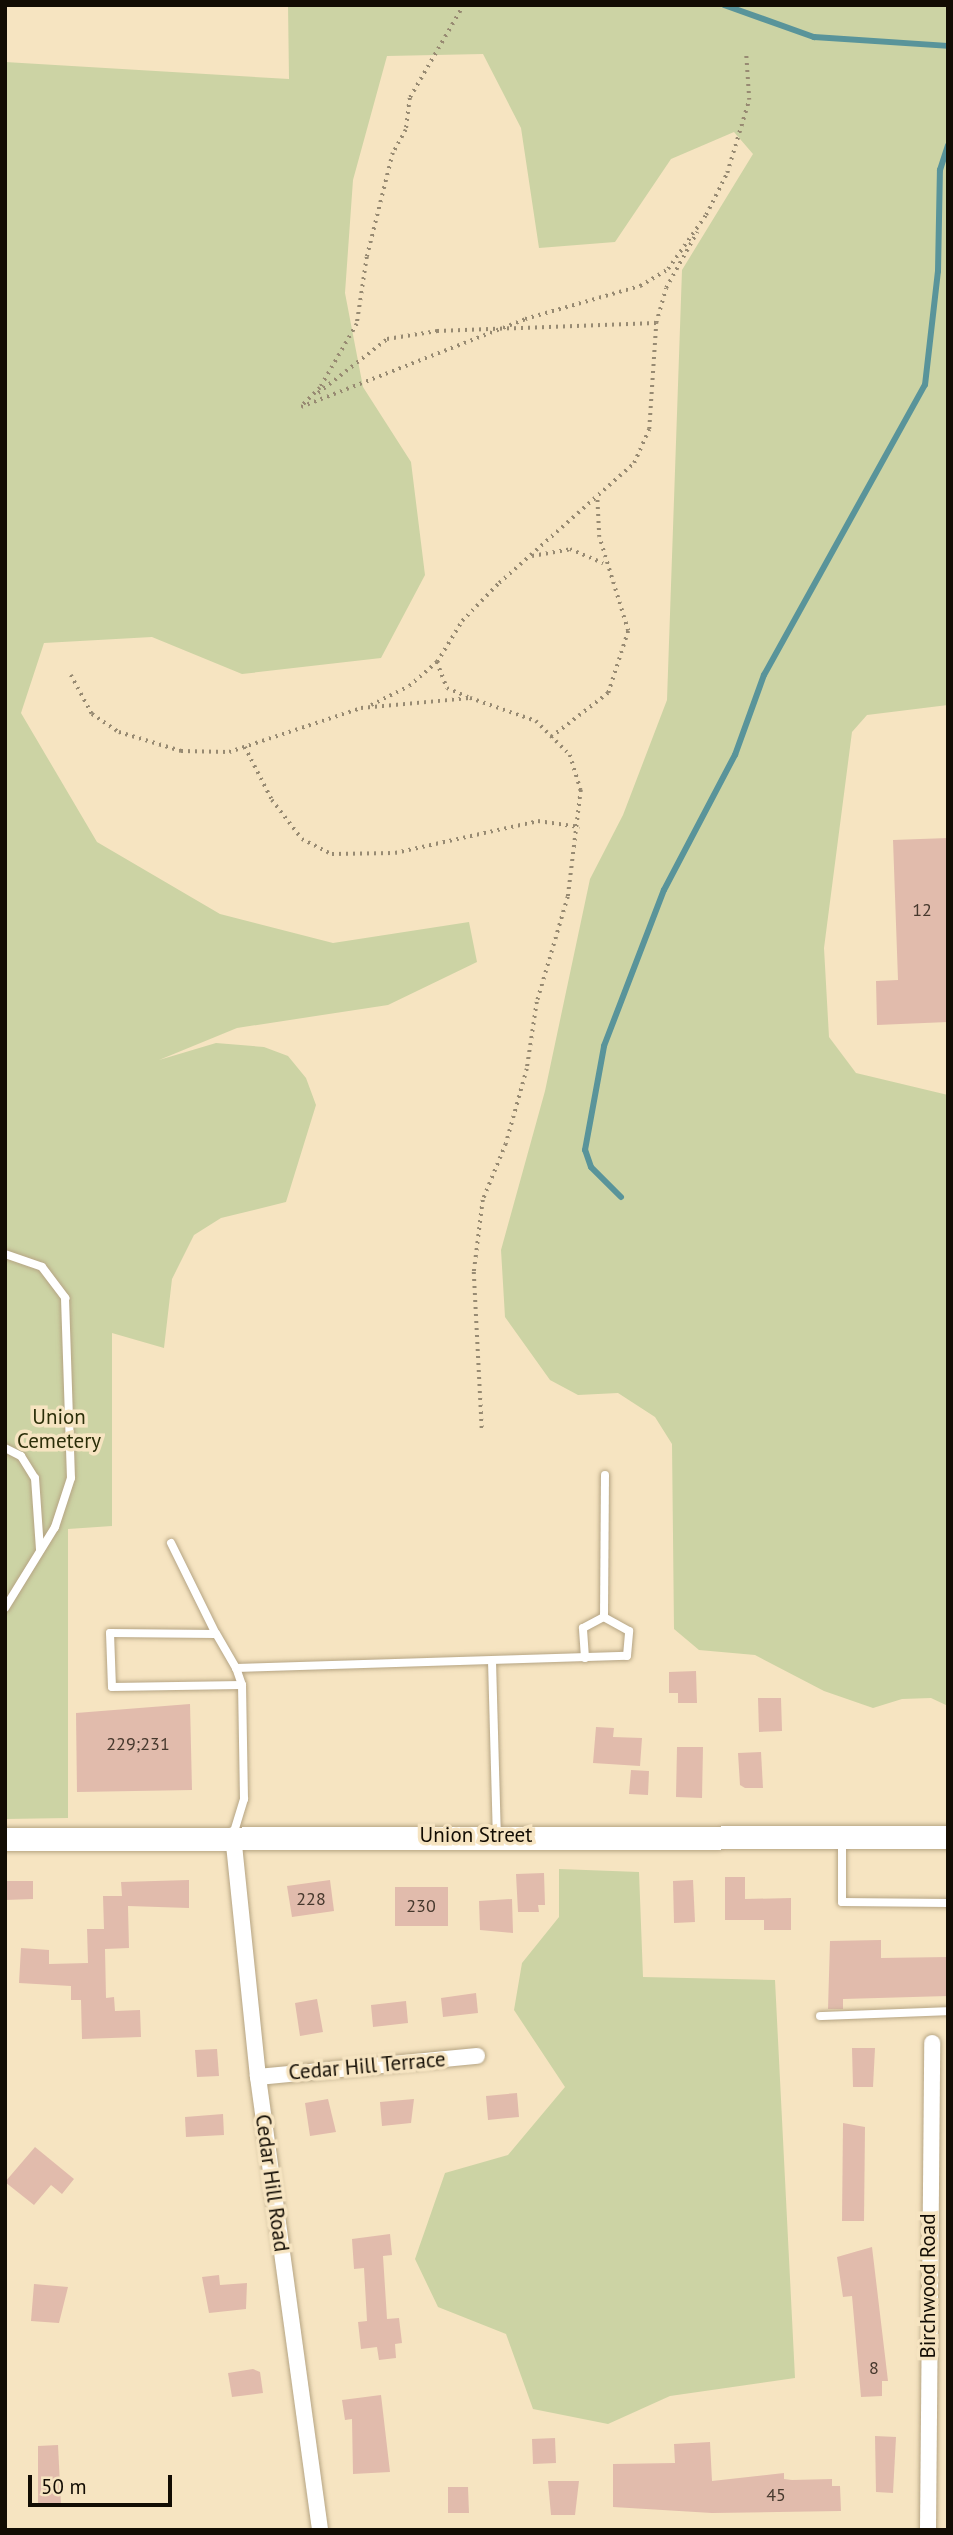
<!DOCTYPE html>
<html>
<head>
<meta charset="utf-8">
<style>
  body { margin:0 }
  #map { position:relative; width:953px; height:2535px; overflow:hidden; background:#f6e4c1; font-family:"PT Sans",sans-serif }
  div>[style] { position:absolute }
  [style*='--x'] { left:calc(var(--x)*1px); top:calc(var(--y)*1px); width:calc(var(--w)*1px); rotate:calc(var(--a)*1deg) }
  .green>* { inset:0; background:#ccd3a4 }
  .stream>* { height:6px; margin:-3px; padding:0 3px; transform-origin:3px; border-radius:3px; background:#59949a }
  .building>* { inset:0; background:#e1bbac }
  .path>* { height:3.5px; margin-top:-1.75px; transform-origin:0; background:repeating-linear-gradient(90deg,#978a72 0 2px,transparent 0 7px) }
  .roads { filter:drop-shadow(0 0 2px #b5a483) drop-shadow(0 0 2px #b5a483) }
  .service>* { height:8px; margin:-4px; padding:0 4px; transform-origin:4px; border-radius:4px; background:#fff }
  .minor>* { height:16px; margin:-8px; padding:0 8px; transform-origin:8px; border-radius:8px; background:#fff }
  .secondary>* { height:23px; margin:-11.5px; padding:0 11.5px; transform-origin:11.5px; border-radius:11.5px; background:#fff }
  span { translate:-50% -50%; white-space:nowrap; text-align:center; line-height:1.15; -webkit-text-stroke:7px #f6e4c1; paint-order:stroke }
  .number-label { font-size:18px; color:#46382d }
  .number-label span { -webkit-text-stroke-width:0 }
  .park-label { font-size:21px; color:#2b2e09 }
  .street-label { font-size:21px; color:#120c03 }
  .frame { position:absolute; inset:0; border:7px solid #120c03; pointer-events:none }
  .scale { position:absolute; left:28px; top:2475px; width:144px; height:32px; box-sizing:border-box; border:4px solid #120c03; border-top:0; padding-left:9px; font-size:21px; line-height:24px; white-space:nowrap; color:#120c03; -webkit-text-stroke:5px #f6e4c1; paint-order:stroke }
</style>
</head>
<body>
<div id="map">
  <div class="green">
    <i style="clip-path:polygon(288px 5px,948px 5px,948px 705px,867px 715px,852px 732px,824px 948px,829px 1037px,856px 1073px,948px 1095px,948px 1706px,931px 1698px,902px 1699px,873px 1708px,824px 1691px,755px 1655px,699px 1650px,674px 1629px,672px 1444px,655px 1417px,618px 1393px,578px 1395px,550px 1380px,505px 1317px,501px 1250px,545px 1091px,590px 879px,623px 815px,667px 700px,682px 270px,753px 154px,734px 132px,671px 159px,615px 242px,539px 248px,521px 128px,483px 54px,387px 56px,353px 180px,345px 293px,363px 387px,411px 462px,425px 575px,381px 658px,242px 674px,152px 637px,44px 643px,21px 713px,97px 842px,220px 914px,333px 943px,469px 922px,477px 962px,388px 1005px,237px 1028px,159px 1060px,216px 1043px,264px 1047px,288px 1056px,306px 1078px,316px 1105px,286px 1202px,221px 1218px,194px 1235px,172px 1279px,164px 1348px,112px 1333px,112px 1526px,68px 1529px,68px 1818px,5px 1819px,5px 62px,289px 79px)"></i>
    <i style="clip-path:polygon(559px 1869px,639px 1872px,643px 1977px,775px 1980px,795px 2378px,670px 2396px,608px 2424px,533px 2409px,506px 2334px,438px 2307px,415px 2259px,445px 2173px,508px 2155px,565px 2087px,514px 2010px,522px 1963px,559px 1917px)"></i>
  </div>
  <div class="stream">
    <i style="--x:724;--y:5;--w:96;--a:19.6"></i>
    <i style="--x:814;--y:37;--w:134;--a:3.8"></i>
    <i style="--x:621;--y:1197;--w:42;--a:-135"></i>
    <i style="--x:591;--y:1167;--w:18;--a:-109"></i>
    <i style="--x:585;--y:1150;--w:106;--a:-79.6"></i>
    <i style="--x:604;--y:1046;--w:167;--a:-69"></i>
    <i style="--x:664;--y:890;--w:153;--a:-62.3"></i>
    <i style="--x:735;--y:755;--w:85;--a:-70.1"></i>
    <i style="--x:764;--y:675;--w:332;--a:-61"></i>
    <i style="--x:925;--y:385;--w:115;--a:-83.5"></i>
    <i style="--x:938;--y:271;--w:101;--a:-88.9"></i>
    <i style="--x:940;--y:170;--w:26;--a:-72"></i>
  </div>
  <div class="building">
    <i style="clip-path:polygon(948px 838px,948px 1022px,877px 1025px,876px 981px,898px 980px,893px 840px)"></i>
    <i style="clip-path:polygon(696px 1671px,697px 1703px,678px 1703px,678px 1693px,669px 1693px,669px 1672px)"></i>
    <i style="clip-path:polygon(758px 1698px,781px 1698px,782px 1731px,759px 1732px)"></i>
    <i style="clip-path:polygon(190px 1704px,192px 1790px,77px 1792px,76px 1713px)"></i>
    <i style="clip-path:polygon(596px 1727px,614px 1728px,613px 1737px,642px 1738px,640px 1766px,593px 1763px)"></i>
    <i style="clip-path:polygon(677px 1747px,703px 1747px,702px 1798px,676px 1797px)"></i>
    <i style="clip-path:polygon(761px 1752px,763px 1788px,745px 1788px,740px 1785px,738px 1753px)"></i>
    <i style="clip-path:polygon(631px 1770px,649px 1771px,648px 1795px,629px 1794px)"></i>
    <i style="clip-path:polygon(544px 1873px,545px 1905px,538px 1905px,539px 1912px,518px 1912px,516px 1874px)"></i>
    <i style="clip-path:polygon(725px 1877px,745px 1877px,745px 1899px,791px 1898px,791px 1930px,764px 1930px,764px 1920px,725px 1920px)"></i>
    <i style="clip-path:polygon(189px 1880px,189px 1908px,128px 1906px,129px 1948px,105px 1949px,106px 1998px,114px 1997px,115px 2011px,140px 2010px,141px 2037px,82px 2039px,81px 2000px,71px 2000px,71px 1986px,19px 1983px,21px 1948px,49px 1950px,49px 1964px,88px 1963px,87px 1929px,104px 1929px,103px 1896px,122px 1896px,121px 1882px)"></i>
    <i style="clip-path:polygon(330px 1880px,334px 1911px,292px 1917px,287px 1886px)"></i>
    <i style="clip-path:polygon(693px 1880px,695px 1922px,674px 1923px,673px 1881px)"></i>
    <i style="clip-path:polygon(5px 1881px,33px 1881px,33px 1899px,5px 1900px)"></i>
    <i style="clip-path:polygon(395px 1887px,448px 1887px,448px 1926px,395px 1926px)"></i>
    <i style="clip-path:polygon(512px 1899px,513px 1933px,480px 1930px,479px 1901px)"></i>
    <i style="clip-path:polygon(881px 1940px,881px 1958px,948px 1957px,948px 1996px,843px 1999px,843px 2009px,828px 2009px,830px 1941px)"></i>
    <i style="clip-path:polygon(476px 1993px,478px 2013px,443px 2017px,441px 1998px)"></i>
    <i style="clip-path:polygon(317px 1999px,323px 2032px,300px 2036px,295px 2003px)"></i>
    <i style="clip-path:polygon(406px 2001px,408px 2023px,373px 2027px,371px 2005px)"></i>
    <i style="clip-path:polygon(852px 2048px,875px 2048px,873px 2087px,853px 2087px)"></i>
    <i style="clip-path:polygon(217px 2049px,219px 2076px,197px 2077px,195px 2050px)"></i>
    <i style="clip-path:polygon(517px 2093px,519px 2117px,488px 2120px,486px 2096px)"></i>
    <i style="clip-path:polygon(328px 2099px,336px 2132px,310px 2136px,305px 2103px)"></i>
    <i style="clip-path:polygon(414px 2099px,411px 2123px,382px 2126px,380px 2102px)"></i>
    <i style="clip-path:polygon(223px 2114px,224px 2135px,186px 2137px,185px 2117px)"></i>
    <i style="clip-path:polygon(843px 2123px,865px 2127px,864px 2221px,842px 2221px)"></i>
    <i style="clip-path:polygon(35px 2147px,74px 2179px,62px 2194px,51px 2185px,34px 2205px,5px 2182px)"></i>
    <i style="clip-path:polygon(390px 2234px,392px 2255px,383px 2256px,387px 2319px,399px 2318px,402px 2343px,395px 2344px,396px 2358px,379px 2360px,377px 2347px,361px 2349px,358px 2322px,367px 2321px,364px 2268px,354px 2269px,352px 2239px)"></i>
    <i style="clip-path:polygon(872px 2247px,888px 2381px,882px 2381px,882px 2396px,861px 2397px,852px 2296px,843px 2297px,837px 2257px)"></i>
    <i style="clip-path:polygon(219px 2275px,220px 2285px,247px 2283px,246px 2309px,209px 2313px,202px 2277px)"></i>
    <i style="clip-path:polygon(34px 2284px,68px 2287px,59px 2323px,31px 2321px)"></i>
    <i style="clip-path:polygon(253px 2369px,260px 2372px,263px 2393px,232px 2397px,228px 2373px)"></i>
    <i style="clip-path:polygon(381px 2395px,390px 2472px,353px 2474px,352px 2419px,345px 2420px,342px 2400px)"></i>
    <i style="clip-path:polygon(875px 2436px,896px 2437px,893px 2493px,876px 2492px)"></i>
    <i style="clip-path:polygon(555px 2438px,556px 2463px,533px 2464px,532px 2439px)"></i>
    <i style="clip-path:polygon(710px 2442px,712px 2481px,784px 2473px,784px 2479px,792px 2480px,832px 2479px,832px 2486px,840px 2486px,841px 2511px,712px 2513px,613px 2507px,613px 2464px,675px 2463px,674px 2444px)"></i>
    <i style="clip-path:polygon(58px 2445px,61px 2505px,38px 2506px,38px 2446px)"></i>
    <i style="clip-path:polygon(548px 2481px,579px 2481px,575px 2515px,551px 2515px)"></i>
    <i style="clip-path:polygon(448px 2487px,468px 2487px,469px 2513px,448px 2513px)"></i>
  </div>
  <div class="path">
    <i style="--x:464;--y:5;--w:108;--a:120.1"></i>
    <i style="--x:410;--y:98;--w:32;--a:97"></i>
    <i style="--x:406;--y:130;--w:26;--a:119"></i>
    <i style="--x:393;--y:153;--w:107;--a:104"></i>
    <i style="--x:367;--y:257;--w:68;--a:98.5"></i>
    <i style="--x:357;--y:324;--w:74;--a:120"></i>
    <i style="--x:320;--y:388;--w:27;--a:135"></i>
    <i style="--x:301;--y:407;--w:241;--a:-21.4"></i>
    <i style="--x:525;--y:319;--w:120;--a:-16"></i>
    <i style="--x:640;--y:286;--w:33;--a:-31"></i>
    <i style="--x:668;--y:269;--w:66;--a:-54.9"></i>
    <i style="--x:706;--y:215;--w:47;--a:-63.4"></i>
    <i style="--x:727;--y:173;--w:76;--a:-73.2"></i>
    <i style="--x:749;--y:100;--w:45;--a:-93.8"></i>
    <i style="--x:318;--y:393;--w:88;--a:-38"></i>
    <i style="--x:387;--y:339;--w:51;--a:-9.1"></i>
    <i style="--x:437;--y:331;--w:219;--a:-2.1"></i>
    <i style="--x:532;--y:556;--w:39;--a:-10"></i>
    <i style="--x:570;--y:549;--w:36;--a:23"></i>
    <i style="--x:437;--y:662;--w:28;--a:69"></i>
    <i style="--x:447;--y:688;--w:23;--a:23"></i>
    <i style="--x:71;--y:675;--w:44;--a:61.7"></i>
    <i style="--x:92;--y:714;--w:32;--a:34"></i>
    <i style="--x:119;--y:732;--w:65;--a:17"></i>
    <i style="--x:181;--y:751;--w:48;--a:1.2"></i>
    <i style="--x:229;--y:752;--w:139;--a:-18.4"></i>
    <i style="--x:361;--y:708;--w:109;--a:-5.2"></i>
    <i style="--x:470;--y:698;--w:70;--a:19.2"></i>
    <i style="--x:536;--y:721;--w:48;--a:45"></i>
    <i style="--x:570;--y:755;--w:37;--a:73"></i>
    <i style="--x:581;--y:790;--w:108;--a:96.9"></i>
    <i style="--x:568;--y:897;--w:109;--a:106.4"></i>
    <i style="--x:537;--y:1002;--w:68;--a:98.5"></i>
    <i style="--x:527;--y:1069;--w:78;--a:105.6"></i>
    <i style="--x:506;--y:1144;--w:61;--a:112.3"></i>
    <i style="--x:483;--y:1200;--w:73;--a:97.1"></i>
    <i style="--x:474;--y:1272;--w:159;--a:87.1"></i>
    <i style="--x:371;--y:705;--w:42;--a:-26.6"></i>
    <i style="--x:409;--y:686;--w:37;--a:-41"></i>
    <i style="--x:437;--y:662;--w:48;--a:-58.6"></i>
    <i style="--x:462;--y:621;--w:53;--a:-45.8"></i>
    <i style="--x:499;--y:583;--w:181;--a:-41.6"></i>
    <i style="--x:634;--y:463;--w:37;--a:-66"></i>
    <i style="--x:649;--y:429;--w:106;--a:-86.2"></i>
    <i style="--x:656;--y:323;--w:36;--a:-74"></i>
    <i style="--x:666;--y:288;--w:64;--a:-61"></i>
    <i style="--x:551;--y:737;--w:72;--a:-37.7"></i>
    <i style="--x:608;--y:693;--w:65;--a:-72.1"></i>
    <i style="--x:628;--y:631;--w:98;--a:-107.1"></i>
    <i style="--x:599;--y:537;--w:41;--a:-92.8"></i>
    <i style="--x:245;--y:747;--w:59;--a:63"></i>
    <i style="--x:272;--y:800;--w:49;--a:52.4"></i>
    <i style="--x:302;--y:839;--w:34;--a:27"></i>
    <i style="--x:332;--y:854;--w:63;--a:-0.9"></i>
    <i style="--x:395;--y:853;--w:147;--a:-12.6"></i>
    <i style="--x:538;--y:821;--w:42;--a:8.1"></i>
  </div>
  <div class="roads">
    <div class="service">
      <i style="--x:5;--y:1254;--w:39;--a:19"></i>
      <i style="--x:42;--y:1267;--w:39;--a:53"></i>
      <i style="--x:65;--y:1298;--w:180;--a:88.1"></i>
      <i style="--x:71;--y:1478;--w:52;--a:108.1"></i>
      <i style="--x:55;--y:1527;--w:95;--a:121.7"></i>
      <i style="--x:5;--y:1448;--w:18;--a:27"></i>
      <i style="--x:21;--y:1456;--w:26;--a:58"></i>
      <i style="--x:35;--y:1478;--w:72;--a:86"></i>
      <i style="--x:171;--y:1543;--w:102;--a:63.7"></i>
      <i style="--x:585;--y:1658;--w:30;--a:-94"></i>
      <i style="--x:583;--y:1628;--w:24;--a:-28"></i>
      <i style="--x:492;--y:1661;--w:174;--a:88.4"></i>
      <i style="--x:236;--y:1668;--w:39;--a:-120"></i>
      <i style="--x:216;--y:1634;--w:106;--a:-179.5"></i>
      <i style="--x:110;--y:1633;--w:54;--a:87.9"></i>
      <i style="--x:112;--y:1687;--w:130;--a:-0.9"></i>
      <i style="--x:233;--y:1835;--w:38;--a:-73"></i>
      <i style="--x:244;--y:1799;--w:114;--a:-91"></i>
      <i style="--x:242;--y:1685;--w:18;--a:-109"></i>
      <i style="--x:236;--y:1668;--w:391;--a:-1.8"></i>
      <i style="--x:627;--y:1656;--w:25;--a:-85"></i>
      <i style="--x:629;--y:1631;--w:29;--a:-151"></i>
      <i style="--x:604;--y:1617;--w:142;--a:-89.6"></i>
      <i style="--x:842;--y:1838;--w:64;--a:90"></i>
      <i style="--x:842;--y:1902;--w:106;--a:0.5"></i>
      <i style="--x:820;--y:2016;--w:128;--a:-2.2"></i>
    </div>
    <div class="minor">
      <i style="--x:233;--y:1835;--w:243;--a:84.1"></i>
      <i style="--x:258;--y:2077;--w:457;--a:82.2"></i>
      <i style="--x:258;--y:2077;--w:220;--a:-5.5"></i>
      <i style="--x:928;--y:2530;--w:487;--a:-89.5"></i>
    </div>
    <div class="secondary">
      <i style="--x:5;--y:1839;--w:943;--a:-0.12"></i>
    </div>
  </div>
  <div class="number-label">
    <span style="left:922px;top:910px">12</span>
    <span style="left:138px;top:1744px">229;231</span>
    <span style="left:311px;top:1899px">228</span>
    <span style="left:421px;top:1906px">230</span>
    <span style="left:874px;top:2368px">8</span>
    <span style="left:776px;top:2495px">45</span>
  </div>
  <div class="park-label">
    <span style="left:59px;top:1429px">Union<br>Cemetery</span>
  </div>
  <div class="street-label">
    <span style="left:476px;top:1835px">Union Street</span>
    <span style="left:367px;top:2066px;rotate:-5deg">Cedar Hill Terrace</span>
    <span style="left:272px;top:2183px;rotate:82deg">Cedar Hill Road</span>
    <span style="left:928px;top:2286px;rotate:-90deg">Birchwood Road</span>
  </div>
  <div class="frame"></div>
  <div class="scale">50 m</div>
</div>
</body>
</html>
